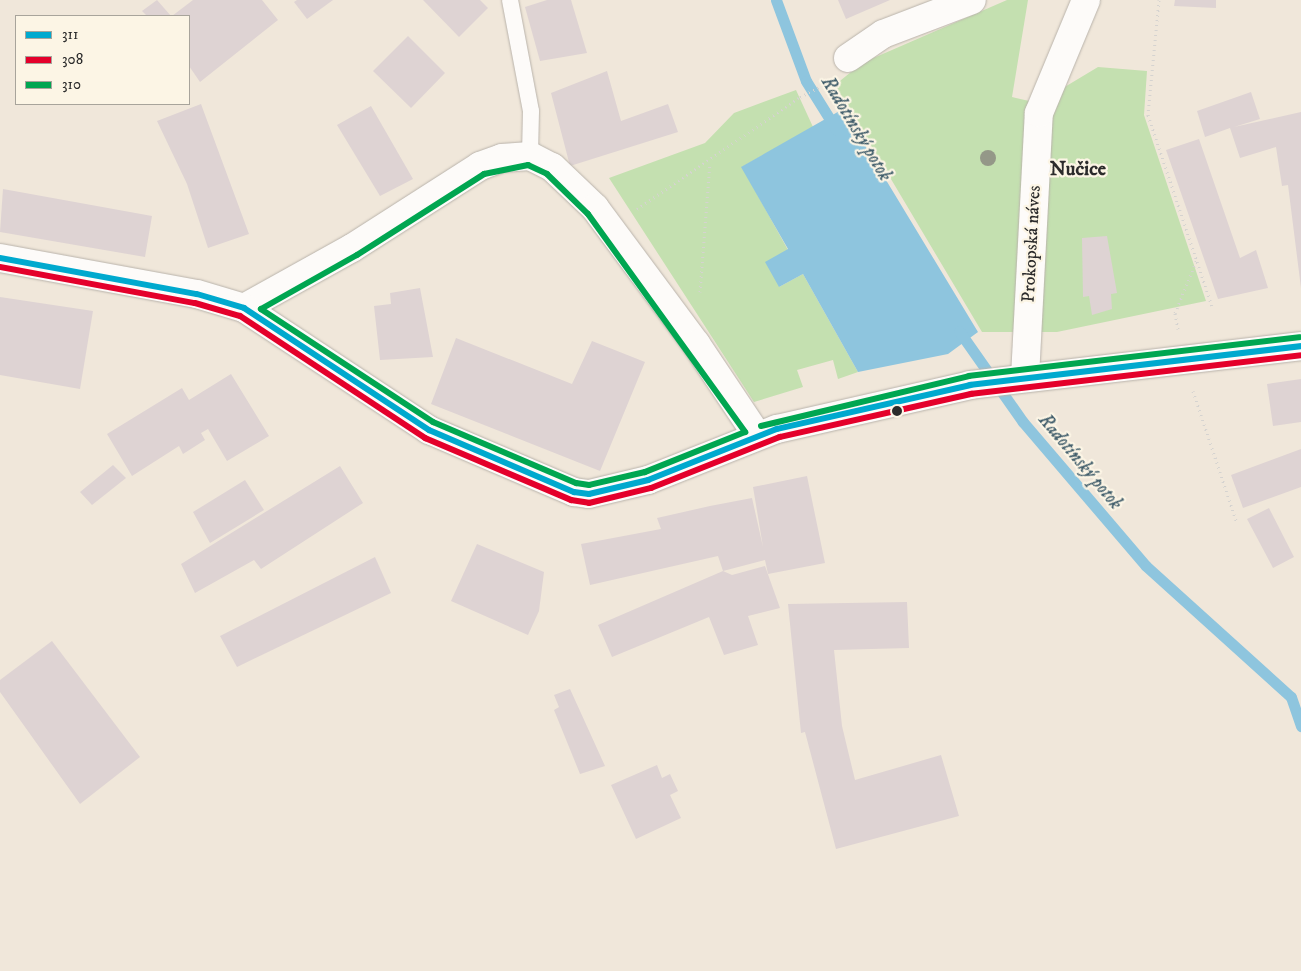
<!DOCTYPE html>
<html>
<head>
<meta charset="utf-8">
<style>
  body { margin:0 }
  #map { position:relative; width:1301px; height:971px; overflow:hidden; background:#f0e7da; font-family:"IM FELL DW Pica",serif }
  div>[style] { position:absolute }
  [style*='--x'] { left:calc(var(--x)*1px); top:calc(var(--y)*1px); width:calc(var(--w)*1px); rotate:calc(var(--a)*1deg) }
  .green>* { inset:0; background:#c4e0b0 }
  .water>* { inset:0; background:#8ec5de }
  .stream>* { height:11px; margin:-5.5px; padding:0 5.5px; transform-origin:5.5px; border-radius:5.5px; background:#8ec5de }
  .building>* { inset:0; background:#ded3d3 }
  .path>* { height:3px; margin-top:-1.5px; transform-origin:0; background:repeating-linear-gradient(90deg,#d5d3d0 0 1px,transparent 0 5px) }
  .roads { filter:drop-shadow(0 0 1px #b9b3ab) drop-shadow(0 0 1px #b9b3ab) }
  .service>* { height:16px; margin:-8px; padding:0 8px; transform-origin:8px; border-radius:8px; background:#fdfbf9 }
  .minor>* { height:28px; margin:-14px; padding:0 14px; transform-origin:14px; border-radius:14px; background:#fdfbf9 }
  .tertiary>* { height:28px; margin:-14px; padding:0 14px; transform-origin:14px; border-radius:14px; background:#fdfbf9 }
  .bus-1>* { height:6px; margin:-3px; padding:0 3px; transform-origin:3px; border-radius:3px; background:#00a9ce }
  .bus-2>* { height:6px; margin:-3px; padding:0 3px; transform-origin:3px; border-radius:3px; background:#e4002b }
  .bus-3>* { height:6px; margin:-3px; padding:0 3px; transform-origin:3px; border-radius:3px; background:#00a651 }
  .trees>* { width:16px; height:16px; margin:-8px; border-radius:50%; background:#949888 }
  .dots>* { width:14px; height:14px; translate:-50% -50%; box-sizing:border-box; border:2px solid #fcf5e5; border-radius:50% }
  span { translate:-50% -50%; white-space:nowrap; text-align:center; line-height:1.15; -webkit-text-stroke:4.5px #fcf5e5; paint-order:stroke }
  .street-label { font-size:18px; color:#2b2b2b }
  .water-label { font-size:19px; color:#3f5c6a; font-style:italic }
  .quarter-label { font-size:20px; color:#2b2b2b; font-weight:700 }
  .legend { position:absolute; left:15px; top:15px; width:175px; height:90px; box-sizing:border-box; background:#fcf5e5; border:1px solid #a8a49b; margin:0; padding:6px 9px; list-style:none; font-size:15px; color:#2b2b2b }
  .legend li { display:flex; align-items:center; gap:10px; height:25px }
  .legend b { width:25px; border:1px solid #a8a49b }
</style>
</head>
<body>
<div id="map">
  <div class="green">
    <i style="clip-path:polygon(1007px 0,1028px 0,1012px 97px,1038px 103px,1098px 67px,1147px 71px,1144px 115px,1206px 301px,1057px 332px,982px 332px,835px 85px,862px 63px)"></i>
    <i style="clip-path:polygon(796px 90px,813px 127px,742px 167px,788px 250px,779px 287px,803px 274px,858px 372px,838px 379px,833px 360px,797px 370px,803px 387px,754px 402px,609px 178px,705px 143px,734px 113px)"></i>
  </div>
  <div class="water">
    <i style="clip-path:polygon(843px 109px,978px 332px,948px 354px,858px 372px,803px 274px,779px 287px,765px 262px,788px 249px,741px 167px)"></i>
  </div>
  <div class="stream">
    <i style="--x:776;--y:0;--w:86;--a:69.7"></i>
    <i style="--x:806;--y:81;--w:57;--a:58"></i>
    <i style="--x:959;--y:331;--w:111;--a:54.9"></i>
    <i style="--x:1023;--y:422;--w:189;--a:49.5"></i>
    <i style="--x:1146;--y:566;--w:195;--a:42.1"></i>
    <i style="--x:1291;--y:697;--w:31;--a:71"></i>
  </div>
  <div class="building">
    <i style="clip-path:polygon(157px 0,171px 16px,147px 16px,142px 11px)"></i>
    <i style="clip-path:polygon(193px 0,262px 0,278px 20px,200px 82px,189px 66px,189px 16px,172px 16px)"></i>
    <i style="clip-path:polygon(297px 0,333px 0,307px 19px,294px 2px)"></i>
    <i style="clip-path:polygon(423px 0,480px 0,488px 8px,459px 37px)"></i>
    <i style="clip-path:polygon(547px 0,571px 0,587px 53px,540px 61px,525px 7px)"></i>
    <i style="clip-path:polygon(838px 0,890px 0,846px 19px)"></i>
    <i style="clip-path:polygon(1175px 0,1216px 0,1216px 8px,1174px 6px)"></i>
    <i style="clip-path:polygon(408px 36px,445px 73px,411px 108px,373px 71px)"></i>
    <i style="clip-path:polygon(607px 71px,621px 121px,668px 104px,678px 132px,570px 166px,551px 93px)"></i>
    <i style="clip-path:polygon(1251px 92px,1260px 119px,1234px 127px,1301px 112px,1301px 288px,1288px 185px,1282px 186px,1276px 147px,1240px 158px,1230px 128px,1205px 137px,1197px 111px)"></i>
    <i style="clip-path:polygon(201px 104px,249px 234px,208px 248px,187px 184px,157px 121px)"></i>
    <i style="clip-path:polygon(371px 106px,413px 179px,380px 196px,337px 125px)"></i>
    <i style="clip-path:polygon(1199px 139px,1240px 258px,1256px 250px,1268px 288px,1218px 299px,1166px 150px)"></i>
    <i style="clip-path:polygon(3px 189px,152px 216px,145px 257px,0 232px)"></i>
    <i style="clip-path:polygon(1107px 236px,1117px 293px,1111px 294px,1112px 309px,1092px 315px,1089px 296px,1083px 297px,1082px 238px)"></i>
    <i style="clip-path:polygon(420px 288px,433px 357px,380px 360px,374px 306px,391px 304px,390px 293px)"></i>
    <i style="clip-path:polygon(0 297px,93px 311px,80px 389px,0 375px)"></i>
    <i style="clip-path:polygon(456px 338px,572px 384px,592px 341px,645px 362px,600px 471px,431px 404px)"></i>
    <i style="clip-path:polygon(231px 374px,269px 436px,227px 461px,208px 429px,201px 433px,205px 440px,183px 454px,179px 446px,132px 476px,107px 434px,182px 388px,189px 400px)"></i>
    <i style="clip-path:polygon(1301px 379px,1301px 422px,1273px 426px,1267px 384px)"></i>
    <i style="clip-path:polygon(1301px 449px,1301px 487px,1243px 508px,1231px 475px)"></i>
    <i style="clip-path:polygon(113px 465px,126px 478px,92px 505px,80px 492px)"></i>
    <i style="clip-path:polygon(340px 466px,363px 503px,261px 569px,254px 560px,195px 593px,181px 564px)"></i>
    <i style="clip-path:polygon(807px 476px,825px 563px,768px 574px,765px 560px,723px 571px,718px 556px,590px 585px,581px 544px,661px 529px,657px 518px,710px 506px,752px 498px,763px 547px,753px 487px)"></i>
    <i style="clip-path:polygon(245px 480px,264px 510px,210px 543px,193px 512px)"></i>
    <i style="clip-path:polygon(1269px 508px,1294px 557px,1273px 568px,1247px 519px)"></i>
    <i style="clip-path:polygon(477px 544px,544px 572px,539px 611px,528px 635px,451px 601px)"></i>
    <i style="clip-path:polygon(375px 557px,391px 593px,237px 667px,220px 636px)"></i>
    <i style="clip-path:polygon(765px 566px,780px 608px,748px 616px,758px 645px,724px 655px,709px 617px,612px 657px,598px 625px,723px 571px,732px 575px)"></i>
    <i style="clip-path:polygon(907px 602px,909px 648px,834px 650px,842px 726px,855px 780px,941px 755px,959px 816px,836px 849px,805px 732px,801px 733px,788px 604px)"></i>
    <i style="clip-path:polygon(52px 641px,140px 757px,80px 804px,0 692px,0 680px)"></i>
    <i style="clip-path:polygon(570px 689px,605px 766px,580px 774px,554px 710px,559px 707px,554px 695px)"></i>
    <i style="clip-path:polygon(657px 765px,662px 778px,670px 774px,678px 791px,670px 795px,681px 818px,636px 839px,611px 785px)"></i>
  </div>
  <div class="path">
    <i style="--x:1159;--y:0;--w:116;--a:95.5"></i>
    <i style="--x:1148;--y:115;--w:201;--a:71.5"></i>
    <i style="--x:637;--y:209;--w:198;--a:-34.5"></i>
    <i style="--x:800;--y:97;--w:30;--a:-27"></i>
    <i style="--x:700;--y:292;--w:129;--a:-85.6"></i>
    <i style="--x:1178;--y:329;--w:16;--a:-101"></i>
    <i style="--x:1175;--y:313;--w:58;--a:-67.8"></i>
    <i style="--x:1193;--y:391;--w:139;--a:71.6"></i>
  </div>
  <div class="roads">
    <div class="service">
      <i style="--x:510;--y:0;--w:113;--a:79.3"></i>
      <i style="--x:531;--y:111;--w:45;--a:91.3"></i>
    </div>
    <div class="minor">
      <i style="--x:848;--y:58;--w:42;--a:-34.4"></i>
      <i style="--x:883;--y:34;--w:95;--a:-20.9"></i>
      <i style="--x:244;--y:308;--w:124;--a:-29.1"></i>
      <i style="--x:352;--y:248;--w:152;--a:-32.6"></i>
      <i style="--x:480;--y:166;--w:23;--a:-20"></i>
      <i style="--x:502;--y:158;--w:28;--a:-4"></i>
      <i style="--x:530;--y:156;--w:25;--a:27"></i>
      <i style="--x:552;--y:167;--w:59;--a:43.6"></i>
      <i style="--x:595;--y:208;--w:169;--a:53.4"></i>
      <i style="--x:696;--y:344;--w:110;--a:56.2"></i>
      <i style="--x:1025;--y:377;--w:264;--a:-87"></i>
      <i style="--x:1039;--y:113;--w:122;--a:-67.4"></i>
    </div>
    <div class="tertiary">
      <i style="--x:0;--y:258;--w:200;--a:10.4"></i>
      <i style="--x:197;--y:294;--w:49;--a:16.6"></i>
      <i style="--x:244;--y:308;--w:222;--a:33.4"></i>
      <i style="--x:429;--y:430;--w:158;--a:23.2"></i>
      <i style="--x:574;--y:492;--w:15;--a:8"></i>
      <i style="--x:589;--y:494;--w:61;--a:-13.3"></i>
      <i style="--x:648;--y:480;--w:139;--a:-21.6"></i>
      <i style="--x:777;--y:429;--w:198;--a:-12.8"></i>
      <i style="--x:970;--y:385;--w:333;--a:-6.7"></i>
    </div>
  </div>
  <div class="bus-1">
    <i style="--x:0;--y:258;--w:200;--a:10.4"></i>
    <i style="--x:197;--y:294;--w:49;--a:16.6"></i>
    <i style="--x:244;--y:308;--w:222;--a:33.4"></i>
    <i style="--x:429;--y:430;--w:158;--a:23.2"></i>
    <i style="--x:574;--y:492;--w:15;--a:8"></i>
    <i style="--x:589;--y:494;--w:61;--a:-13.3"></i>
    <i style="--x:648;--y:480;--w:139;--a:-21.6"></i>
    <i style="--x:777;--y:429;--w:198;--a:-12.8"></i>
    <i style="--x:970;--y:385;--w:333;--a:-6.7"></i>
  </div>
  <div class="bus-2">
    <i style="--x:0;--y:267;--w:198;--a:10.5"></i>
    <i style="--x:195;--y:303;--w:47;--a:16.1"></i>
    <i style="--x:240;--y:316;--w:222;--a:33.4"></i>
    <i style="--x:425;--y:438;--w:159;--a:23"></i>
    <i style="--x:571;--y:500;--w:18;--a:9"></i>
    <i style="--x:589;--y:503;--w:64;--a:-13.6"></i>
    <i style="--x:651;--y:488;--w:139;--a:-21.6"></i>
    <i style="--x:780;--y:437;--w:196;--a:-12.7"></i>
    <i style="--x:971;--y:394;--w:332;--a:-6.7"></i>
  </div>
  <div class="bus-3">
    <i style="--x:528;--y:165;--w:21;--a:25"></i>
    <i style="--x:547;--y:174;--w:57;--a:44.3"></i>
    <i style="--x:588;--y:214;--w:269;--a:54.2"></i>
    <i style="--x:745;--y:432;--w:108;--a:158.2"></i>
    <i style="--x:645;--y:472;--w:57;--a:166.9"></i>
    <i style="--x:589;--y:485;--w:13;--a:-171"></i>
    <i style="--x:576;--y:483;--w:155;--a:-156.9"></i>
    <i style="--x:433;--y:422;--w:206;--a:-146.7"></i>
    <i style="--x:261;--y:309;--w:110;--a:-29.4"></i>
    <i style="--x:357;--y:255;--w:151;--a:-32.5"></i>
    <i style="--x:484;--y:174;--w:45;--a:-11.6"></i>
    <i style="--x:761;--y:426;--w:214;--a:-13.5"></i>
    <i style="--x:969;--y:376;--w:333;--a:-6.7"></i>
  </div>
  <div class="trees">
    <i style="left:988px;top:158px"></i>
  </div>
  <div class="dots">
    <i style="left:897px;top:411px;background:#2b2b2b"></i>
  </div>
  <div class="street-label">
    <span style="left:1032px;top:244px;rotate:-87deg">Prokopská náves</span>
  </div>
  <div class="water-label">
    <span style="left:856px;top:129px;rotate:59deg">Radotínský potok</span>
    <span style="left:1080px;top:462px;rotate:50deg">Radotínský potok</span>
  </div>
  <div class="quarter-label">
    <span style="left:1078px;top:169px">Nučice</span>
  </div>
  <ul class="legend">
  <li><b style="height:6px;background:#00a9ce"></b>311</li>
  <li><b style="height:6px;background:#e4002b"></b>308</li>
  <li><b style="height:6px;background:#00a651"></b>310</li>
  </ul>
</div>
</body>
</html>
